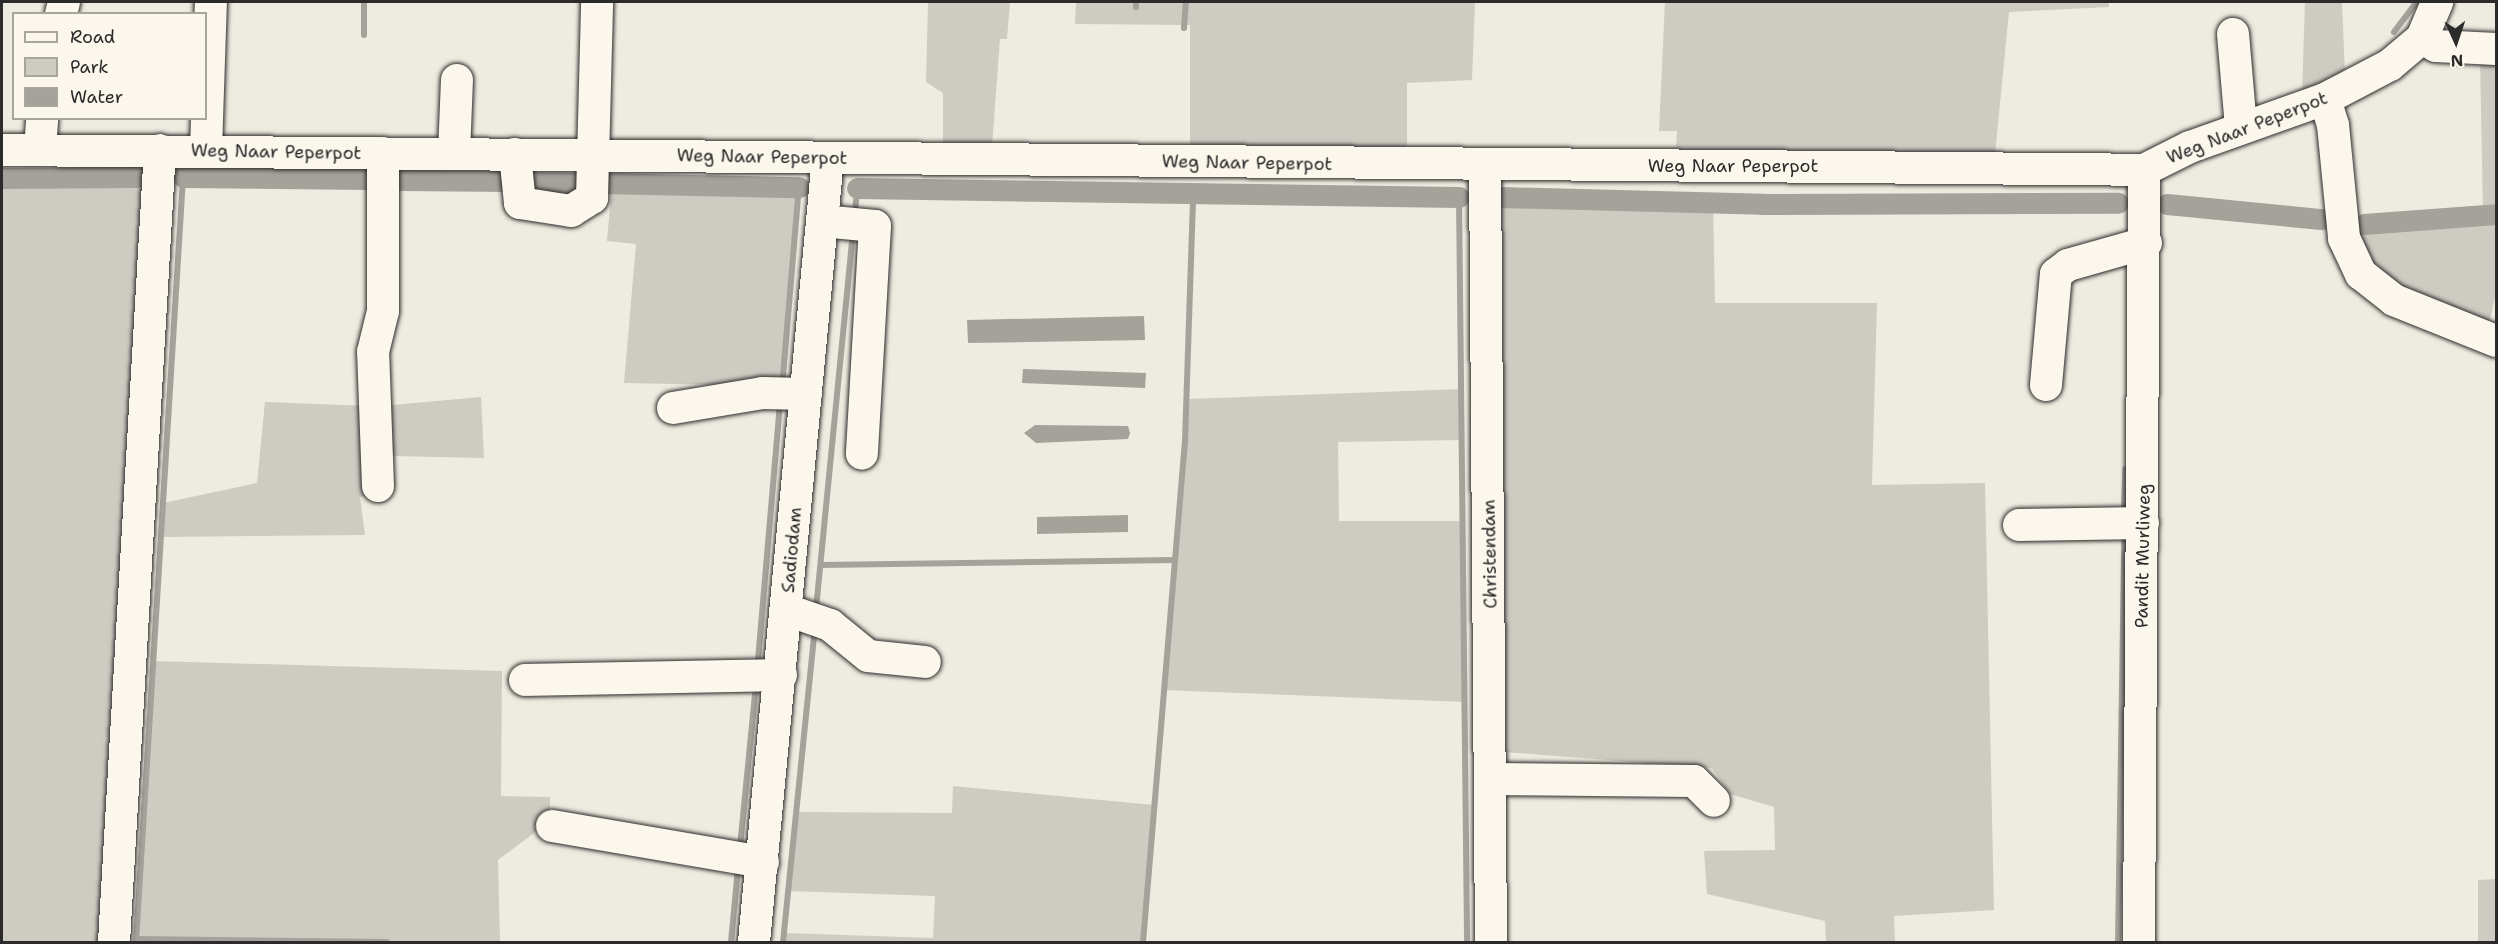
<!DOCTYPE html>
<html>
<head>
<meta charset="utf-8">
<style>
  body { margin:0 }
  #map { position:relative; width:2498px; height:944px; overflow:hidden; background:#eeebe0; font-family:"Shantell Sans",sans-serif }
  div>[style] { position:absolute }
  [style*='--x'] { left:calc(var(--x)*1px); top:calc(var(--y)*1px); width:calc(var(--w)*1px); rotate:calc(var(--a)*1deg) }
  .green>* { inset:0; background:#cecbc2 }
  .water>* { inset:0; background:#a4a29a }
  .stream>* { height:6px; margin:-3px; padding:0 3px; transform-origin:3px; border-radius:3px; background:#a4a29a }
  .canal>* { height:21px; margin:-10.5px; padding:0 10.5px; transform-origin:10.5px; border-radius:10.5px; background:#a4a29a }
  .roads { filter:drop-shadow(0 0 2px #2b2b2b) drop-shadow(0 0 2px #2b2b2b) }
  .minor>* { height:32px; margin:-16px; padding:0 16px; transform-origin:16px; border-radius:16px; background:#fbf7ec }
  span { translate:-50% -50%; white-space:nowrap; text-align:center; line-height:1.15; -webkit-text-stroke:5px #fbf7ec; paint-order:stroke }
  .street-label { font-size:18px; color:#2b2b2b }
  .frame { position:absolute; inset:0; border:3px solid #2b2b2b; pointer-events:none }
  .legend { position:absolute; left:12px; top:12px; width:195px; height:108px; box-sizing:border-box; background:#fbf7ec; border:2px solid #a8a59f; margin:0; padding:8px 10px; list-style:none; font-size:18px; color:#2b2b2b }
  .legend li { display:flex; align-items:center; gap:12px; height:30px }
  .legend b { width:30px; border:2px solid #a8a59f }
  .north { position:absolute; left:2426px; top:12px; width:60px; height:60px; -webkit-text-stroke:4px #fbf7ec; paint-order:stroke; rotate:177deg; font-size:16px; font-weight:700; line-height:24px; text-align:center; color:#2b2b2b }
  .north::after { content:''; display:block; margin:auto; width:21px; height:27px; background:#2b2b2b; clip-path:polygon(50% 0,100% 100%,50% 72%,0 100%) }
</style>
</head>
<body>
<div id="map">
  <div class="green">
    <i style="clip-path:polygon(928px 2px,1010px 2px,1007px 39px,1000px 39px,992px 146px,943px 145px,943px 93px,926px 82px)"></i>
    <i style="clip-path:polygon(1076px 2px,1475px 2px,1472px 80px,1407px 83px,1407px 149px,1190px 148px,1190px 25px,1075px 24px)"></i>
    <i style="clip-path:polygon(1665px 2px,2109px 2px,2109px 7px,2009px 12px,1995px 154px,1676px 151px,1677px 131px,1659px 131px)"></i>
    <i style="clip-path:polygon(2305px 2px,2342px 2px,2345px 76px,2302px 95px)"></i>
    <i style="clip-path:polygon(2480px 56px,2496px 56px,2496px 292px,2489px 325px,2385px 287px,2349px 223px,2483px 215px)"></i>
    <i style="clip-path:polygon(150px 177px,104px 942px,2px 942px,2px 178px)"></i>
    <i style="clip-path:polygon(612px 183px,798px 190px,782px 386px,624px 383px,636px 244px,607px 241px)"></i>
    <i style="clip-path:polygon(1501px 197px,1713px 203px,1715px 303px,1877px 303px,1872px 485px,1985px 483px,1994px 910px,1894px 916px,1895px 942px,1826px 942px,1825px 921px,1707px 894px,1704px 851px,1775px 850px,1774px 807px,1730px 794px,1712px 768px,1503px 752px)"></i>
    <i style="clip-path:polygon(1462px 389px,1463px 440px,1338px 442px,1339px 521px,1463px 521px,1465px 702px,1164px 690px,1187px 399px)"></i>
    <i style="clip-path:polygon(481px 397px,484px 458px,392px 456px,381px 406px)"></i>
    <i style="clip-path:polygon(265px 402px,370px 406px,373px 494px,360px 497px,365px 535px,161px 537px,163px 503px,257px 483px)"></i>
    <i style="clip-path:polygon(154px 661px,502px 671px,501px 796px,550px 797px,550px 821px,498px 860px,500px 942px,136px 939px)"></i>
    <i style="clip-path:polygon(953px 786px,1154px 805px,1143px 942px,783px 942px,784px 933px,933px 938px,935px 896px,788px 891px,797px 812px,952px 813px)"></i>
    <i style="clip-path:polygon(2496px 879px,2496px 942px,2478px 942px,2478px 880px)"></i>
  </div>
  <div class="water">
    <i style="clip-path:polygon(1144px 316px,1145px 340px,968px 343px,967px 320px)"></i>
    <i style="clip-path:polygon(1023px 369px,1146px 373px,1145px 388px,1022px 383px)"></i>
    <i style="clip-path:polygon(1035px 425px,1128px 426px,1130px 433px,1128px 439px,1036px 443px,1024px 433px)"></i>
    <i style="clip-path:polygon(1128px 515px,1128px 532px,1037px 534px,1037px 517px)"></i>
  </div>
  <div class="stream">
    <i style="--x:1136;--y:7;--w:5;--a:-90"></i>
    <i style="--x:1184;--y:28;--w:26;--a:-86"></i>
    <i style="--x:2394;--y:32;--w:38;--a:-53"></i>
    <i style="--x:364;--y:35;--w:33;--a:-90"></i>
    <i style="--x:1459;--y:197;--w:744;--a:89.38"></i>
    <i style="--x:855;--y:213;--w:25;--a:-85"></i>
    <i style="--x:783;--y:376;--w:190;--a:-85.2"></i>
    <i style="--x:2124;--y:507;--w:38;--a:-88"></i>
    <i style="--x:821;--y:565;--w:354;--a:-0.8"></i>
    <i style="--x:816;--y:609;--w:377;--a:-84.4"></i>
    <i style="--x:758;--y:660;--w:256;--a:-85.1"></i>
    <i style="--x:740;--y:847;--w:153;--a:-84.4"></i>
    <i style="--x:136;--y:939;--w:251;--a:0.7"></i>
    <i style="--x:136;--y:942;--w:766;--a:-86.48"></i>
    <i style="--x:731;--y:942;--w:74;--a:-84.6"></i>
    <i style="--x:783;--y:942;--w:316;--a:-84.2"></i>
    <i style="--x:1143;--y:942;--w:503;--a:-85.21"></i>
    <i style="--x:1185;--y:441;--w:247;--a:-88.1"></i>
    <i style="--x:2118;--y:942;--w:402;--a:-89.1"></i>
  </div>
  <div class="canal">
    <i style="--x:183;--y:177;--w:183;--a:0.6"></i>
    <i style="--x:2;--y:178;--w:134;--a:-0.4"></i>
    <i style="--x:400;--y:180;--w:110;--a:0.5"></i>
    <i style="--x:520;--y:182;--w:69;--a:0.8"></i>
    <i style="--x:600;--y:183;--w:199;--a:1.2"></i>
    <i style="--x:857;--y:188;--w:602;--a:0.86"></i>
    <i style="--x:1501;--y:197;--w:261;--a:1.5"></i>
    <i style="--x:1762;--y:204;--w:356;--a:-0.2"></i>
    <i style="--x:2167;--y:204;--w:155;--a:5.6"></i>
    <i style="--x:2364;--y:224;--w:132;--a:-4.3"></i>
  </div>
  <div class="roads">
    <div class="minor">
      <i style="--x:61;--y:14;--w:12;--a:-76"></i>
      <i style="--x:2233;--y:34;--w:93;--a:85.1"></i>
      <i style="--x:2422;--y:38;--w:16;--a:30"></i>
      <i style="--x:2436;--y:46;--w:60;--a:2.9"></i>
      <i style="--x:2325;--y:99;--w:27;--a:73"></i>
      <i style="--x:2333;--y:125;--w:114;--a:84.4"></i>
      <i style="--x:2344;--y:238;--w:40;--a:65"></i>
      <i style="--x:2361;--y:274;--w:42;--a:38.2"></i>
      <i style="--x:2394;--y:300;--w:110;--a:21.9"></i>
      <i style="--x:2;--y:150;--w:2142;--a:0.53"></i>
      <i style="--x:2144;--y:170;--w:51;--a:-26.6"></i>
      <i style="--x:2190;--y:147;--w:143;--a:-19.6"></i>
      <i style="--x:2325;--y:99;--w:73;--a:-27.6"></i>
      <i style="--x:2390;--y:65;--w:42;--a:-40.2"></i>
      <i style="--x:2422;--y:38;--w:39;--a:-67"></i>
      <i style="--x:40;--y:150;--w:32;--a:-86"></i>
      <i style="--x:206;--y:150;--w:148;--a:-88.1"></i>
      <i style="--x:454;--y:154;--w:74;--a:-87.7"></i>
      <i style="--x:515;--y:154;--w:49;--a:84.2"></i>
      <i style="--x:520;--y:203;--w:52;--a:8.9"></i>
      <i style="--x:571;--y:211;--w:25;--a:-32"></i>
      <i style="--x:592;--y:198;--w:195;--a:-88.5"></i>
      <i style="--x:1485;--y:165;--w:777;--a:89.56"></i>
      <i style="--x:822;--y:221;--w:53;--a:5.4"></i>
      <i style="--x:875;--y:226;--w:228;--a:93.3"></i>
      <i style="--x:2046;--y:385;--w:111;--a:-84.9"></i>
      <i style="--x:2056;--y:274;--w:15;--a:-37"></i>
      <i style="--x:2068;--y:265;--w:81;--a:-15.8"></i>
      <i style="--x:673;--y:408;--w:91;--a:-9.5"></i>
      <i style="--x:763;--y:393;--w:43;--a:1.3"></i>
      <i style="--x:378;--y:486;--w:134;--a:-92.1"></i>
      <i style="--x:373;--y:352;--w:42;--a:-76.3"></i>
      <i style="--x:383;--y:311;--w:158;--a:-90"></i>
      <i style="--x:2019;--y:525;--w:124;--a:-0.9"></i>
      <i style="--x:787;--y:610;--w:46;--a:19.2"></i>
      <i style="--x:830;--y:625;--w:49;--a:39.2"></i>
      <i style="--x:868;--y:656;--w:57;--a:6"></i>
      <i style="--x:525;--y:680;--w:256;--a:-1.1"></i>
      <i style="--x:1493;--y:779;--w:201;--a:0.6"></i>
      <i style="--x:1694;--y:781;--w:28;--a:45"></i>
      <i style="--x:552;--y:826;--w:214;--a:9.7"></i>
      <i style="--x:114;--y:942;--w:793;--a:-86.68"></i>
      <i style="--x:754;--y:942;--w:787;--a:-84.61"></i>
      <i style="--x:2139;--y:942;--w:772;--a:-89.63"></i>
    </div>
  </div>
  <div class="street-label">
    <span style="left:2247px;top:128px;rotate:-21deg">Weg Naar Peperpot</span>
    <span style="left:276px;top:152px;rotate:1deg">Weg Naar Peperpot</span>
    <span style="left:762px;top:157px;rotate:1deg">Weg Naar Peperpot</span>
    <span style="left:1247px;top:163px;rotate:1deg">Weg Naar Peperpot</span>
    <span style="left:1733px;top:166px">Weg Naar Peperpot</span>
    <span style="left:792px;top:550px;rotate:-85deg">Sadiodam</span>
    <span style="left:1490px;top:554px;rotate:-91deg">Christendam</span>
    <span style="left:2143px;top:556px;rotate:-89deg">Pandit Murliweg</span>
  </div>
  <div class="frame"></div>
  <ul class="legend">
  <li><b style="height:8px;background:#fbf7ec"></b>Road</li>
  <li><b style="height:16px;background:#cecbc2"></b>Park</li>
  <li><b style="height:16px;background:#a4a29a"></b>Water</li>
  </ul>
  <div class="north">N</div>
</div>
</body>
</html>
